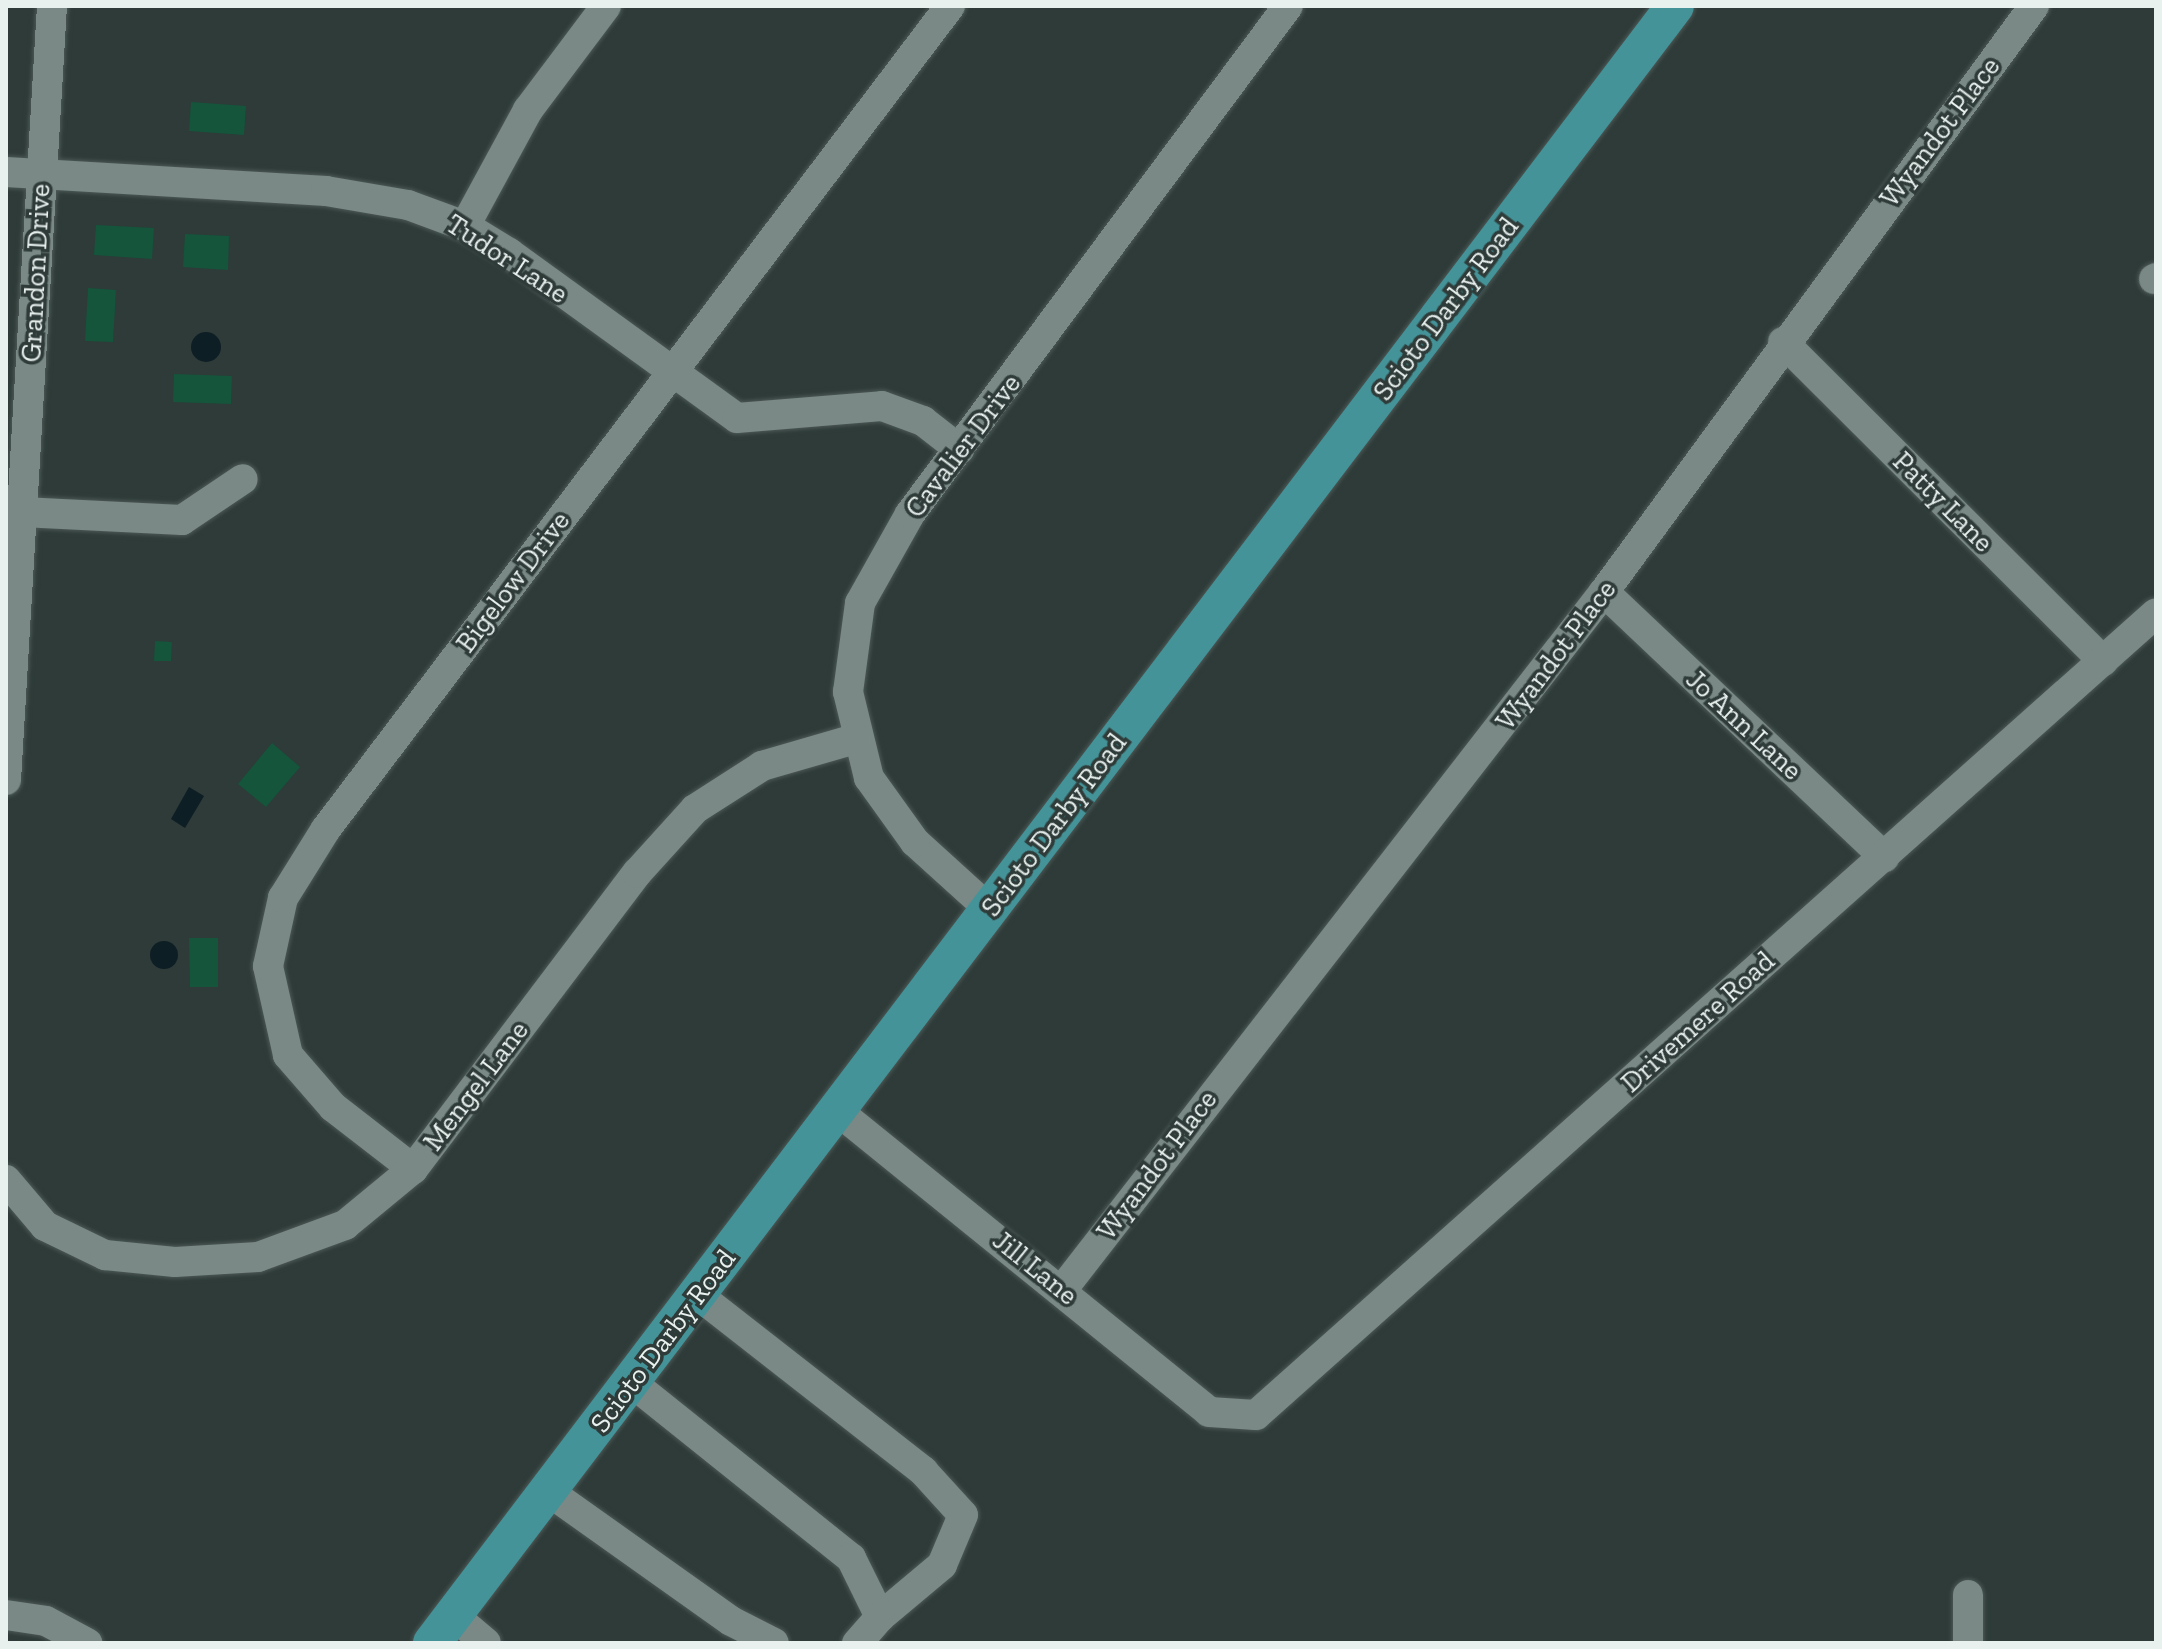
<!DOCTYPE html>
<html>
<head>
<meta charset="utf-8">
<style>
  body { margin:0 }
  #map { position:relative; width:2162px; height:1649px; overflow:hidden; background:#2e3b38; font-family:"Zilla Slab",serif }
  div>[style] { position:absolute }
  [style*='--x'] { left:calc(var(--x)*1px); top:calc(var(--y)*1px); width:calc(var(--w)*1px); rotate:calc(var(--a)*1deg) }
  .water>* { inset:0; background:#0e1e25 }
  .round { border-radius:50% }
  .building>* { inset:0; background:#14553c }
  .roads { filter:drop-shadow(0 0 2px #4c5856) drop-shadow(0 0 2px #4c5856) }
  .minor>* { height:30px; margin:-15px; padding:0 15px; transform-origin:15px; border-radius:15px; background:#7a8986 }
  .major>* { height:38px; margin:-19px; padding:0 19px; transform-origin:19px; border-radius:19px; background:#449399 }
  span { translate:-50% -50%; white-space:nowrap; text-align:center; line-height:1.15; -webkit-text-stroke:7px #2e3b38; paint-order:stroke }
  .street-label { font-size:28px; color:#e9f1ef }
  .frame { position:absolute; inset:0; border:8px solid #e9f1ef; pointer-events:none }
</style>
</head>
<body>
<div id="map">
  <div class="water">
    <i class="round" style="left:191px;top:332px;width:30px;height:30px"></i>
    <i style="clip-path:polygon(189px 787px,204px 796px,185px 828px,171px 819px)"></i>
    <i class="round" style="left:150px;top:941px;width:28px;height:28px"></i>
  </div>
  <div class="building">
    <i style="clip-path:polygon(191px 102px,246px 106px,244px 135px,189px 131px)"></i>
    <i style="clip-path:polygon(96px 225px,154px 228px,152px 259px,94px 255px)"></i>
    <i style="clip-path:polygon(185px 234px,229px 236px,228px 270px,183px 267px)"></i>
    <i style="clip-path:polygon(88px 288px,116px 290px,113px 342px,85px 341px)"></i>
    <i style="clip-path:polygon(174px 374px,232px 376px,231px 404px,173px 402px)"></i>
    <i style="clip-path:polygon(155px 641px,172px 642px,171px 661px,154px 661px)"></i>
    <i style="clip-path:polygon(272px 743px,300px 767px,266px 807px,238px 784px)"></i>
    <i style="clip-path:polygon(189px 938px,218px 938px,218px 987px,190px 987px)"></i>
  </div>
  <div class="roads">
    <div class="minor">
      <i style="--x:6;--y:172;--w:321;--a:3.4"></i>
      <i style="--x:326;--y:191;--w:83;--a:9.7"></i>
      <i style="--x:408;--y:205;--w:61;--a:20.2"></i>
      <i style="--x:465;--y:226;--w:52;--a:31.5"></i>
      <i style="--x:509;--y:253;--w:281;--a:35.9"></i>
      <i style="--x:737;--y:418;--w:145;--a:-4.7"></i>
      <i style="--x:882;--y:406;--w:44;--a:20.1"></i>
      <i style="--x:923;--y:421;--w:46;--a:37.9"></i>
      <i style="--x:465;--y:226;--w:132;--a:-61.5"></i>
      <i style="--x:528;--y:110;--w:130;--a:-53.1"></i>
      <i style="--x:2154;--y:279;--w:2;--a:-27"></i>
      <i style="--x:1783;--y:342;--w:452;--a:44.9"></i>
      <i style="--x:22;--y:512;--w:160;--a:2.9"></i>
      <i style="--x:182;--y:520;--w:73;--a:-33.9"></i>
      <i style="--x:1604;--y:592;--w:386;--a:43.4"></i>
      <i style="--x:6;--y:780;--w:775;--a:-86.6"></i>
      <i style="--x:989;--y:909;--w:100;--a:-137.8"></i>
      <i style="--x:915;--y:842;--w:79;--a:-125.7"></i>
      <i style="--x:869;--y:778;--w:89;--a:-103.7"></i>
      <i style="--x:848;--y:692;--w:90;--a:-82.3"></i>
      <i style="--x:860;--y:603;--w:102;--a:-60.7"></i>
      <i style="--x:910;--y:514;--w:633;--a:-53.35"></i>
      <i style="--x:839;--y:1112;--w:476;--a:39"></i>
      <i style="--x:1209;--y:1412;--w:47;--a:3.7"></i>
      <i style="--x:1256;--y:1415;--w:1205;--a:-41.7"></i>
      <i style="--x:413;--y:1169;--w:101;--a:-142.2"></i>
      <i style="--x:333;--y:1107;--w:69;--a:-130.9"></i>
      <i style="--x:288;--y:1055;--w:91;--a:-102.7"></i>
      <i style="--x:268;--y:966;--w:70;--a:-77.6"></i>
      <i style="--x:283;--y:898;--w:81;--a:-58.1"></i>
      <i style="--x:326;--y:829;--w:1033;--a:-52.83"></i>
      <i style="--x:6;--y:1180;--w:60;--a:49.7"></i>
      <i style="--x:45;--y:1226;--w:67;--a:25.8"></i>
      <i style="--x:105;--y:1255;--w:70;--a:5.7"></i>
      <i style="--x:175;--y:1262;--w:83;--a:-3.4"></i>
      <i style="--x:258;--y:1257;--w:93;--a:-20.2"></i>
      <i style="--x:345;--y:1225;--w:88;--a:-39.5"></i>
      <i style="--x:413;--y:1169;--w:371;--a:-52.9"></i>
      <i style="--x:637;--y:873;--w:86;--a:-47.8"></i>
      <i style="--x:695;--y:809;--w:80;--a:-32.7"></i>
      <i style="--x:762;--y:766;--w:97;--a:-16.2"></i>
      <i style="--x:1062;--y:1290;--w:884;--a:-52.17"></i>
      <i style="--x:1604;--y:592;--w:727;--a:-53.73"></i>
      <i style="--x:698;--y:1295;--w:286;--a:38"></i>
      <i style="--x:923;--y:1471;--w:59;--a:47.7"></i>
      <i style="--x:963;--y:1515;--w:54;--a:112.8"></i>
      <i style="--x:942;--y:1565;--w:81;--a:140"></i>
      <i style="--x:631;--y:1382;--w:282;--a:38.7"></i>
      <i style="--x:851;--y:1558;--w:66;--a:63.8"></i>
      <i style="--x:880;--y:1617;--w:35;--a:131"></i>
      <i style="--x:548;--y:1491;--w:224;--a:35.4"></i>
      <i style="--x:731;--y:1621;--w:48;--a:27.1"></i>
      <i style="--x:6;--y:1615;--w:40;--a:8.5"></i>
      <i style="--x:46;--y:1621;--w:47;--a:28.2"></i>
      <i style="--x:453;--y:1615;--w:43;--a:40.3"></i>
      <i style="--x:1968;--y:1643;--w:48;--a:-90"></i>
    </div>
    <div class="major">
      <i style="--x:432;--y:1643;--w:2055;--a:-52.79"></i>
    </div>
  </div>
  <div class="street-label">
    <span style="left:1940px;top:132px;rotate:-53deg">Wyandot Place</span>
    <span style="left:507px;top:259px;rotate:33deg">Tudor Lane</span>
    <span style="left:36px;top:273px;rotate:-87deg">Grandon Drive</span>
    <span style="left:1446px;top:309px;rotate:-53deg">Scioto Darby Road</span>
    <span style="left:963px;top:446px;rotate:-53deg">Cavalier Drive</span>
    <span style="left:1943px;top:502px;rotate:45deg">Patty Lane</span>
    <span style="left:513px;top:582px;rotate:-53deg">Bigelow Drive</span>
    <span style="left:1556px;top:655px;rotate:-53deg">Wyandot Place</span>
    <span style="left:1744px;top:725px;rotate:43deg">Jo Ann Lane</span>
    <span style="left:1054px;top:825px;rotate:-53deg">Scioto Darby Road</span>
    <span style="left:1698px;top:1022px;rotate:-42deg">Drivemere Road</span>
    <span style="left:476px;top:1086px;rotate:-53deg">Mengel Lane</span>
    <span style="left:1157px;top:1165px;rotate:-53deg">Wyandot Place</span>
    <span style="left:1035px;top:1268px;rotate:39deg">Jill Lane</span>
    <span style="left:663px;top:1341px;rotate:-53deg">Scioto Darby Road</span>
  </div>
  <div class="frame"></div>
</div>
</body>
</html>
